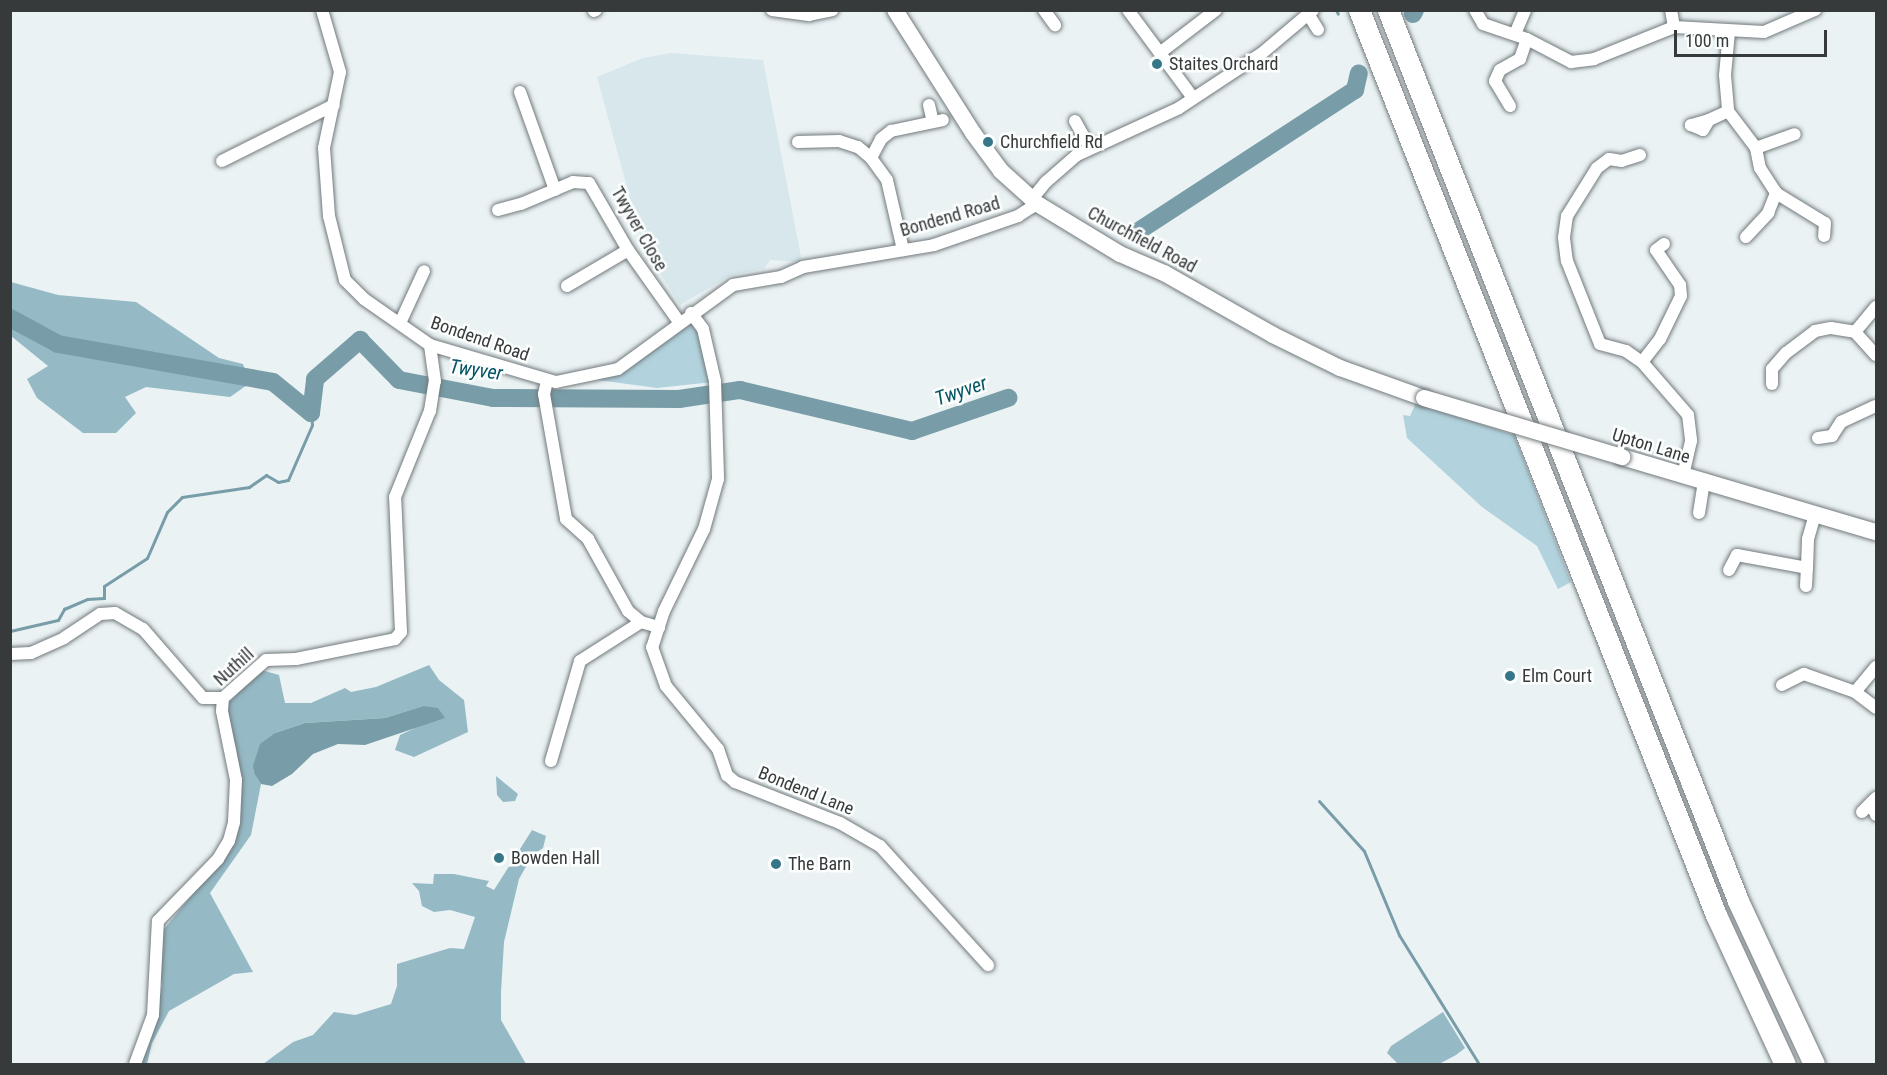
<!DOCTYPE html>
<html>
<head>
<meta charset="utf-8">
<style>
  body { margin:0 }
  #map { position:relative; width:1887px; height:1075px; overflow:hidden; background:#eaf2f4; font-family:"Roboto Condensed",sans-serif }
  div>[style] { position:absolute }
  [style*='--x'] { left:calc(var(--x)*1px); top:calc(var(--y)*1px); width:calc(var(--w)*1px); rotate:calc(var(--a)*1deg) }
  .built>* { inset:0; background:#d7e7ec }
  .green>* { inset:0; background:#b2d3de }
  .forest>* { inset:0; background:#95bac6 }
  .water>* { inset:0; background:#789da8 }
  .stream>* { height:3px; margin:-1.5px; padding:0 1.5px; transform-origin:1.5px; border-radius:1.5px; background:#789da8 }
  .river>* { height:18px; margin:-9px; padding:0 9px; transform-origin:9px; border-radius:9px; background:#789da8 }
  .roads { filter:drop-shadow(0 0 2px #72797c) drop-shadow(0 0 2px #72797c) }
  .street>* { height:12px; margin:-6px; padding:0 6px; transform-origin:6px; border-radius:6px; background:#fff }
  .secondary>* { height:16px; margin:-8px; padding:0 8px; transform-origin:8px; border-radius:8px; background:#fff }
  .highway>* { height:21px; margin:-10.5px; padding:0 10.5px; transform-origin:10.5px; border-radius:10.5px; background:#fff }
  .bridges { filter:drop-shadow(0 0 2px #72797c) drop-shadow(0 0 2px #72797c) }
  .secondary-bridge>* { height:16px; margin:-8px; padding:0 8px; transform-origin:8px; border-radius:8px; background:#fff }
  .dots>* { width:16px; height:16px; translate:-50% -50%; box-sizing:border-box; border:3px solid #fcfefe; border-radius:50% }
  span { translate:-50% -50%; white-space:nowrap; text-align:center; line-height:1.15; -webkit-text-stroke:5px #fcfefe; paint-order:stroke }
  .poi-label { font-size:18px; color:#373a3b }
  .left { translate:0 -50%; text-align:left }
  .street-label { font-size:18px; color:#373a3b }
  .water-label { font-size:20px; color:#045466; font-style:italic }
  .frame { position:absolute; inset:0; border:12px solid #373a3b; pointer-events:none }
  .scale { position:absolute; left:1674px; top:30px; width:153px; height:27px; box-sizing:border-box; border:3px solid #373a3b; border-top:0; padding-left:8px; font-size:18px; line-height:21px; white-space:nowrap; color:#373a3b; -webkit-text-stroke:4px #fcfefe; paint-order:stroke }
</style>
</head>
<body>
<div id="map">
  <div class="built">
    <i style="clip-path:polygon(671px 53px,763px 60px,802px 262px,770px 260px,764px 269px,731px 275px,680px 305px,643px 246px,597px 77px,643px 58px)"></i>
  </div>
  <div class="green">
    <i style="clip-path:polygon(687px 316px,703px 329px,713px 382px,657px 388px,583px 378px,601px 375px)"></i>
    <i style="clip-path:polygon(1416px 403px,1514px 435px,1571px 582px,1558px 589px,1537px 546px,1482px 507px,1407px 438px,1403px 415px,1410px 416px)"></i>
  </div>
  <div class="forest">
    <i style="clip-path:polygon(11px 282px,58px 295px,136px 302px,219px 358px,243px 364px,250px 383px,230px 397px,146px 387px,125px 397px,136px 413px,116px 433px,83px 433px,37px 398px,27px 379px,48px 366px,11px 336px)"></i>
    <i style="clip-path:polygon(429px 665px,439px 680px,464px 700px,468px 732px,414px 757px,395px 750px,400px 735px,430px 721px,423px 706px,385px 718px,305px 723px,275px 733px,255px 775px,261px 784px,251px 835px,210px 893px,253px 972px,234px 974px,169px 1011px,152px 1043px,147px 1064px,137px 1064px,155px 1019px,162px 986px,156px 939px,231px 847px,240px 825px,240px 783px,236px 747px,226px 720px,227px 704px,261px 670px,279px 675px,285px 703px,311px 703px,345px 688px,351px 692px,376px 687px)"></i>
    <i style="clip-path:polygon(496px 776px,518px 794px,515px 801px,503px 802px,497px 795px)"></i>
    <i style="clip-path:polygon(532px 830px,546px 836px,543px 848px,532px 856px,519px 879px,504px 942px,501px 992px,501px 1020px,526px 1064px,263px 1064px,293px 1042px,313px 1035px,334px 1012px,355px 1015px,391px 1004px,397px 986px,397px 964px,450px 948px,464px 949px,475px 917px,450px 910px,434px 912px,422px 906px,419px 891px,412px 883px,433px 884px,434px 874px,454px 874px,489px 881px,486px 886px,494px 890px)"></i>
    <i style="clip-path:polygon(1443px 1012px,1465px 1048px,1456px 1055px,1439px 1064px,1398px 1064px,1387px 1053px,1391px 1046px)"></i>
  </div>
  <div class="water">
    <i style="clip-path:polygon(423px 706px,438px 708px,445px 718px,365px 745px,338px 744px,313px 754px,292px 774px,272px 786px,261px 784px,255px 775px,253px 766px,260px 744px,275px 733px,305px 723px,385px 718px)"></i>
  </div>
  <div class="stream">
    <i style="--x:1336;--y:10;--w:4;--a:63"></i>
    <i style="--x:10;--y:631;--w:49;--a:-12.9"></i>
    <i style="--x:58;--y:620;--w:13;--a:-61"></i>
    <i style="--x:64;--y:609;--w:25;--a:-23"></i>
    <i style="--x:87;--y:599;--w:17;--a:-3"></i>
    <i style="--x:104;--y:598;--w:12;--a:-90"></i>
    <i style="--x:104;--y:586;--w:51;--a:-33.1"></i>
    <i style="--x:147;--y:558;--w:50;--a:-66.5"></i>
    <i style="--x:167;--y:512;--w:21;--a:-45"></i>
    <i style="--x:182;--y:497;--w:68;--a:-8.5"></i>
    <i style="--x:249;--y:487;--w:21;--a:-35"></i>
    <i style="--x:266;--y:475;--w:14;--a:30"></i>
    <i style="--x:278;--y:482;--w:10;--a:-11"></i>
    <i style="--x:288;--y:480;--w:60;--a:-66.4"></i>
    <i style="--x:312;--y:425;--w:12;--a:-95"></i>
    <i style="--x:1319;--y:801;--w:67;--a:48"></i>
    <i style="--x:1364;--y:851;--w:91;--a:67.4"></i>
    <i style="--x:1399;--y:935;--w:152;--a:58.2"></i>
  </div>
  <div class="river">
    <i style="--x:1413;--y:14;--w:4;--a:-63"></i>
    <i style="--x:1134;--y:234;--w:264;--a:-33.1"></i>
    <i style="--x:1355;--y:90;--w:17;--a:-77"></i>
    <i style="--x:10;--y:318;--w:55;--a:28.4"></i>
    <i style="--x:58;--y:344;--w:218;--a:10"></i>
    <i style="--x:273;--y:382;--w:49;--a:39.2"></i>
    <i style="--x:311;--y:413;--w:34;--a:-83"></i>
    <i style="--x:315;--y:379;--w:60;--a:-40.9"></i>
    <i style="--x:360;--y:340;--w:56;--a:45.7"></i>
    <i style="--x:399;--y:380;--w:96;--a:10.8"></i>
    <i style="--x:493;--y:398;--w:186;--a:0.3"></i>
    <i style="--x:679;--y:399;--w:62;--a:-8.4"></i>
    <i style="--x:740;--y:390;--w:177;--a:13.4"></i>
    <i style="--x:912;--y:431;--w:102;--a:-19"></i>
  </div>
  <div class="roads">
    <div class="street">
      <i style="--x:322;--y:10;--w:65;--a:73.8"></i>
      <i style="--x:340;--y:72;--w:78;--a:101.9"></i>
      <i style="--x:324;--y:148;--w:68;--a:85.8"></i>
      <i style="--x:329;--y:216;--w:66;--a:76"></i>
      <i style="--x:345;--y:280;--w:27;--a:45"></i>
      <i style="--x:364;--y:299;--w:80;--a:34.9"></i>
      <i style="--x:430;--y:345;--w:131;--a:16.4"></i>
      <i style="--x:556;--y:382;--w:63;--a:-11.8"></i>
      <i style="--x:618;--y:369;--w:142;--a:-36.1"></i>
      <i style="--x:733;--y:285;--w:49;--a:-9.5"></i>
      <i style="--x:781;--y:277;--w:24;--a:-24"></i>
      <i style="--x:803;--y:267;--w:133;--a:-9.5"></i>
      <i style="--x:934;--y:245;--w:89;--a:-19"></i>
      <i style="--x:1018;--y:216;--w:17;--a:-33"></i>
      <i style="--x:1032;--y:207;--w:6;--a:-45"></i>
      <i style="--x:1036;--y:203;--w:6;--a:-135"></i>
      <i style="--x:1032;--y:199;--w:22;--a:-51"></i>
      <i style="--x:1046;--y:182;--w:41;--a:-41.1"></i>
      <i style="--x:1077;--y:155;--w:112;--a:-24.7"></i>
      <i style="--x:1179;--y:108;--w:98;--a:-33.4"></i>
      <i style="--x:1261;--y:54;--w:68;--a:-40.2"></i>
      <i style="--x:772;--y:10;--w:37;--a:8"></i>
      <i style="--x:809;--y:15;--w:24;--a:-12"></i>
      <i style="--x:1044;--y:10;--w:19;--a:54"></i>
      <i style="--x:1128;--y:10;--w:109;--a:53.5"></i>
      <i style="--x:1475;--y:10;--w:16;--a:60"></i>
      <i style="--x:1483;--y:24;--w:46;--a:18.8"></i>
      <i style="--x:1527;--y:39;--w:50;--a:27.6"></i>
      <i style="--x:1571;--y:62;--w:23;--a:-7"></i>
      <i style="--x:1594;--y:59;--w:86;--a:-21.8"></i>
      <i style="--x:1674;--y:27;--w:90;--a:3.2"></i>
      <i style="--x:1764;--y:32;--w:56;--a:-23.3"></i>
      <i style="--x:1671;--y:10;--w:17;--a:80"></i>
      <i style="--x:594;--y:11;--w:2;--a:-27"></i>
      <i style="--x:1310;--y:17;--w:15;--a:58"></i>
      <i style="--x:1729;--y:32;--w:43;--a:95.3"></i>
      <i style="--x:1725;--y:75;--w:36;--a:85"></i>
      <i style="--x:1728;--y:111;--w:46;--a:52.9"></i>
      <i style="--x:1756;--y:148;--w:20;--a:79"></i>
      <i style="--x:1760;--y:168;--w:30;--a:57"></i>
      <i style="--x:1776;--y:193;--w:57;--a:31.5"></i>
      <i style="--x:1825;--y:223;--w:13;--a:94"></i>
      <i style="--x:1515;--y:34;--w:26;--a:-67"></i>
      <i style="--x:1161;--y:52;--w:69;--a:-37.4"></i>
      <i style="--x:520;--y:92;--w:104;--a:70.3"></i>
      <i style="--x:929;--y:105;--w:17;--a:77"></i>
      <i style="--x:1510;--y:106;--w:29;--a:-121"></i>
      <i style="--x:1495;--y:81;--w:12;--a:-66"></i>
      <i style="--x:1500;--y:70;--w:23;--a:-29"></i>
      <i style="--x:1520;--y:59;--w:21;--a:-71"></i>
      <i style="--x:1709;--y:120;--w:19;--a:164"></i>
      <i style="--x:1691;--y:125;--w:13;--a:23"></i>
      <i style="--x:1703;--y:130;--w:12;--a:-59"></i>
      <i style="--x:1709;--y:120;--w:21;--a:-25"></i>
      <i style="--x:1075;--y:121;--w:31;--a:61"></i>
      <i style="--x:798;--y:142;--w:41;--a:-1.4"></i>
      <i style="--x:839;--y:141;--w:20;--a:18"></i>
      <i style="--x:858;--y:147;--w:17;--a:40"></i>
      <i style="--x:871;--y:158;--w:27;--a:54"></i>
      <i style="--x:887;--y:180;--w:72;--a:77.1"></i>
      <i style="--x:1756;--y:148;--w:41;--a:-19.7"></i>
      <i style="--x:1640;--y:155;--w:19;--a:162"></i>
      <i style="--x:1622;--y:161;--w:13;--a:-171"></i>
      <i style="--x:1609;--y:159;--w:15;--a:143"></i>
      <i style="--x:1597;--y:168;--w:57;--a:122"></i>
      <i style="--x:1567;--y:216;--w:22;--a:98"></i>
      <i style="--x:1564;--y:238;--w:23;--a:83"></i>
      <i style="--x:1567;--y:261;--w:89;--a:68.3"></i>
      <i style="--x:1600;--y:344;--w:27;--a:15"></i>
      <i style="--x:1626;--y:351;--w:19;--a:35"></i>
      <i style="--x:1642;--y:362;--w:70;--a:49"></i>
      <i style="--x:1688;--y:415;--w:26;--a:83"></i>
      <i style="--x:1691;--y:441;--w:35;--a:103"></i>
      <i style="--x:871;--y:158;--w:21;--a:-62"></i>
      <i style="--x:881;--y:139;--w:13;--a:-39"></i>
      <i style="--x:891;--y:131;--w:53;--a:-11.9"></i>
      <i style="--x:222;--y:161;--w:125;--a:-26.6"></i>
      <i style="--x:498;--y:210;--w:24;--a:-15"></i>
      <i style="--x:521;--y:204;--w:56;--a:-22.9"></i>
      <i style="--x:573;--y:182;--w:16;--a:4"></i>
      <i style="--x:589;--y:183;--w:78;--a:59.8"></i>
      <i style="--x:628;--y:250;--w:88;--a:54.7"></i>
      <i style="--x:1746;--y:237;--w:33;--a:-47"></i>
      <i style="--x:1768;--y:213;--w:22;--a:-68"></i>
      <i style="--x:567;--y:286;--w:71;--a:-30.5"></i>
      <i style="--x:691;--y:313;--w:20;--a:53"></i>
      <i style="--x:703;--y:329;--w:53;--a:77"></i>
      <i style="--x:715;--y:381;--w:98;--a:88.2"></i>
      <i style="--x:718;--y:479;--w:52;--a:105.6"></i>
      <i style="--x:704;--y:529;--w:91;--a:116"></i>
      <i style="--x:664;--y:611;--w:38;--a:108"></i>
      <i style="--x:652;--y:647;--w:41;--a:70.3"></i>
      <i style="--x:666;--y:686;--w:82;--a:50.5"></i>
      <i style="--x:718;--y:749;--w:28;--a:71"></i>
      <i style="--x:727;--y:775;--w:11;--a:41"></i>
      <i style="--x:735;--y:782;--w:113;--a:21.3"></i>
      <i style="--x:840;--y:823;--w:46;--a:29.9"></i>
      <i style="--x:880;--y:846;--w:161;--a:47.8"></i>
      <i style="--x:400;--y:323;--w:57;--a:-65.2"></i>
      <i style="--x:1855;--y:332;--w:33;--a:-50"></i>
      <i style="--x:1642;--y:362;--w:29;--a:-52"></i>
      <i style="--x:1660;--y:339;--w:48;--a:-64"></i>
      <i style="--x:1681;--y:296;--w:11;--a:-95"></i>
      <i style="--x:1680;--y:285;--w:42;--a:-124.4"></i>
      <i style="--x:1656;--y:250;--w:10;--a:-37"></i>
      <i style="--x:547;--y:381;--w:13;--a:103"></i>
      <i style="--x:544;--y:394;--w:127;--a:80"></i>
      <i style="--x:566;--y:519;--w:30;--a:42"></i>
      <i style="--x:588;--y:539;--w:82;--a:60.9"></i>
      <i style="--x:628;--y:611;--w:17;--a:40"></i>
      <i style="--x:641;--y:622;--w:19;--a:16"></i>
      <i style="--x:1772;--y:384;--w:15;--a:-90"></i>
      <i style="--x:1772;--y:369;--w:21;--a:-49"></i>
      <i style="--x:1786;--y:353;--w:36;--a:-37"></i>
      <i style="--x:1815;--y:331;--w:16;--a:-11"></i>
      <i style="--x:1831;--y:328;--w:24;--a:9"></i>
      <i style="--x:1855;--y:332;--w:31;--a:48"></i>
      <i style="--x:1818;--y:438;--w:14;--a:-8"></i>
      <i style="--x:1832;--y:436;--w:17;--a:-57"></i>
      <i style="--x:1841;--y:422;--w:38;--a:-25"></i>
      <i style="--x:1699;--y:513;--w:31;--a:-81"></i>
      <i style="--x:1729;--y:570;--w:17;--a:-62"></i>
      <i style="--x:1737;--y:555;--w:71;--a:10.5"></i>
      <i style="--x:1807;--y:568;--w:29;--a:-88"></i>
      <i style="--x:1808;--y:539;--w:25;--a:-74"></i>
      <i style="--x:1806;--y:586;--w:18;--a:-87"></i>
      <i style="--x:10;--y:654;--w:21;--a:-3"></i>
      <i style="--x:31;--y:653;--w:36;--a:-24"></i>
      <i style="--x:64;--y:638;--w:43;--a:-33.7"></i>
      <i style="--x:100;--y:614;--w:15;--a:-4"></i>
      <i style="--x:115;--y:613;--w:32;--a:30"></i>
      <i style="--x:143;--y:629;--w:91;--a:49"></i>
      <i style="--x:203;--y:698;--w:20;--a:0"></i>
      <i style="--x:1782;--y:685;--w:25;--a:-27"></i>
      <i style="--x:1804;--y:674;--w:54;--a:19.4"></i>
      <i style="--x:1855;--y:692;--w:26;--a:37"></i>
      <i style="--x:1855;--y:692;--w:33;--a:-50"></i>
      <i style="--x:551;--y:761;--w:104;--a:-73.8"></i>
      <i style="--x:580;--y:661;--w:72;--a:-32.6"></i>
      <i style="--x:1871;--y:803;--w:13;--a:67"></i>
      <i style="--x:1862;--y:812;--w:20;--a:-45"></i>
      <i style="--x:135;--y:1064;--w:52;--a:-69.8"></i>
      <i style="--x:153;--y:1015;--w:94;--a:-87"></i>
      <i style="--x:158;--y:921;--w:86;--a:-45.9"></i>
      <i style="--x:218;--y:859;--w:21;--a:-59"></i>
      <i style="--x:229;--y:841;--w:20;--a:-75"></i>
      <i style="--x:234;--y:822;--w:42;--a:-87.3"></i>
      <i style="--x:236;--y:780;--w:70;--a:-101.5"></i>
      <i style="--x:222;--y:711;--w:13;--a:-86"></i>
      <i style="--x:223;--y:698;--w:57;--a:-41.5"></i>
      <i style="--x:266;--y:660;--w:30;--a:-2"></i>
      <i style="--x:296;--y:659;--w:101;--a:-11.4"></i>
      <i style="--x:395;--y:639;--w:9;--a:-49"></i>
      <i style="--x:401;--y:632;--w:135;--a:-92.5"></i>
      <i style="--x:395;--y:497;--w:93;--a:-67.9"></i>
      <i style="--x:430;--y:411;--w:30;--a:-81"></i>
      <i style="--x:435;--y:381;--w:36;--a:-98"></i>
    </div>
    <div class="secondary">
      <i style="--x:895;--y:10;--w:146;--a:57.6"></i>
      <i style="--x:973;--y:133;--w:47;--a:53.6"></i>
      <i style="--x:1001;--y:171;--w:42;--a:42.1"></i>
      <i style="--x:1036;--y:203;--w:98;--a:31.3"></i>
      <i style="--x:1120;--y:254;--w:48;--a:23.4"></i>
      <i style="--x:1164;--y:273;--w:125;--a:29.6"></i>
      <i style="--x:1273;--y:335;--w:75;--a:26.2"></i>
      <i style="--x:1340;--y:368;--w:89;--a:19.7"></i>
      <i style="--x:1622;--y:457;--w:265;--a:16.5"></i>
    </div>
    <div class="highway">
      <i style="--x:1359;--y:10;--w:973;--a:68.47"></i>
      <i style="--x:1716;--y:915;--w:164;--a:65.2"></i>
      <i style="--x:1388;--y:10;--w:957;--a:68.55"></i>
      <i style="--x:1738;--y:901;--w:180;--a:65"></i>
    </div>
  </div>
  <div class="bridges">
    <div class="secondary-bridge">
      <i style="--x:1424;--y:398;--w:207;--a:16.6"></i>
    </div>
  </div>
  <div class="dots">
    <i style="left:1157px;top:64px;background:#357688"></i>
    <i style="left:988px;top:142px;background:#357688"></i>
    <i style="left:1510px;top:676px;background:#357688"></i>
    <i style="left:499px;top:858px;background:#357688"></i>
    <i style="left:776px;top:864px;background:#357688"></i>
  </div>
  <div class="poi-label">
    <span class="left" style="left:1169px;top:64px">Staites Orchard</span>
    <span class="left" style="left:1000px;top:142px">Churchfield Rd</span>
    <span class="left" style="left:1522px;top:676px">Elm Court</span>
    <span class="left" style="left:511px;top:858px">Bowden Hall</span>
    <span class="left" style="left:788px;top:864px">The Barn</span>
  </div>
  <div class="street-label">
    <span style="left:950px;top:217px;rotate:-16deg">Bondend Road</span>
    <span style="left:639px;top:229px;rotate:60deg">Twyver Close</span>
    <span style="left:1142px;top:240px;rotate:28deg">Churchfield Road</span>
    <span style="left:480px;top:339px;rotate:19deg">Bondend Road</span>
    <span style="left:1651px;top:446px;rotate:17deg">Upton Lane</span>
    <span style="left:234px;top:667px;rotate:-42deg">Nuthill</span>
    <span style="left:806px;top:791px;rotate:22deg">Bondend Lane</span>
  </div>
  <div class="water-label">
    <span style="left:476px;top:370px;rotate:8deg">Twyver</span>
    <span style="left:961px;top:391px;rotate:-19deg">Twyver</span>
  </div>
  <div class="frame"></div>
  <div class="scale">100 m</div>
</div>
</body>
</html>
